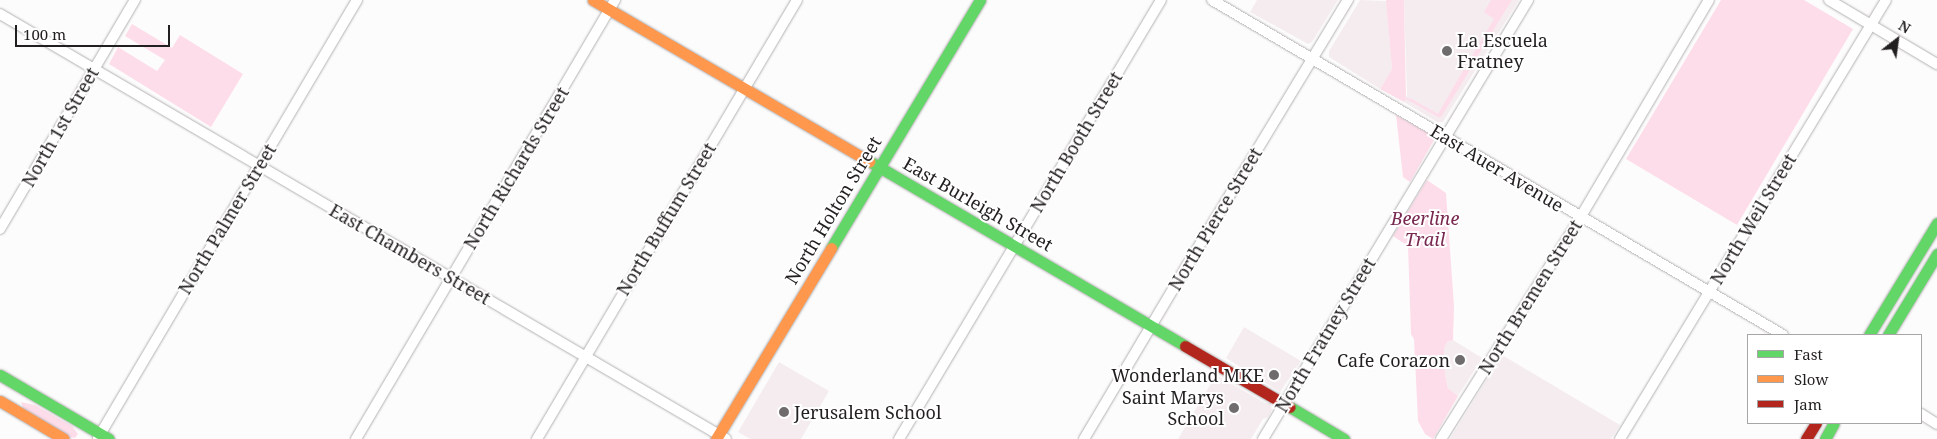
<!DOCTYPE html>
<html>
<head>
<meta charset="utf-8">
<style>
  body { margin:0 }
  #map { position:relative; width:1937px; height:439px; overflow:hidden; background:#fdfcfc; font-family:"Noto Serif",serif }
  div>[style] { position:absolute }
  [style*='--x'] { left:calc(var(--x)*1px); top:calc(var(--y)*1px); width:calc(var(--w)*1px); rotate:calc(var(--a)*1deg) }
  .built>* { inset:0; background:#f5ecef }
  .green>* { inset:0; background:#feddea }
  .roads { filter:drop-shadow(0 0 1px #b3b1b2) drop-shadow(0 0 1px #b3b1b2) }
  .street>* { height:10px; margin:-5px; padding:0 5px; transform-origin:5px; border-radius:5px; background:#fff }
  .fast>* { height:11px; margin:-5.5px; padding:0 5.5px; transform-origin:5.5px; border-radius:5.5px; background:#63d668 }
  .slow>* { height:11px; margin:-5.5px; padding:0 5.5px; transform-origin:5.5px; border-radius:5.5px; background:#ff974d }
  .jam>* { height:11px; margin:-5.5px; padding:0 5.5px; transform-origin:5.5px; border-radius:5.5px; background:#b3261e }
  .dots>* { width:14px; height:14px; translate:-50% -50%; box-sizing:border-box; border:2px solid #fff; border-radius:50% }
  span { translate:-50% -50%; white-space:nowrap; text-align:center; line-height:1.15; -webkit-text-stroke:4px #fff; paint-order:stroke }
  .poi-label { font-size:18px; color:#221f20 }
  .left { translate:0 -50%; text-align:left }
  .right { translate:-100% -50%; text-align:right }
  .street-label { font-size:18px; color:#221f20 }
  .park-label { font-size:18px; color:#792850; font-style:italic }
  .legend { position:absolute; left:1747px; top:334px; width:175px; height:90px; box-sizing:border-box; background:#fff; border:1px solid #a7a5a6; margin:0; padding:6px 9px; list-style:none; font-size:15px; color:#221f20 }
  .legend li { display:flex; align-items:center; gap:10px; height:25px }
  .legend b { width:25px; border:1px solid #a7a5a6 }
  .north { position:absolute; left:1872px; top:15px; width:50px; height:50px; -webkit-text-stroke:4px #fff; paint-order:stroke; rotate:30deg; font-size:14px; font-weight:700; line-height:20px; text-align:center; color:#221f20 }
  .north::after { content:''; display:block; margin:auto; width:18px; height:22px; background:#221f20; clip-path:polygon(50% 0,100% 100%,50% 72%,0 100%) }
  .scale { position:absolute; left:15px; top:25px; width:155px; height:22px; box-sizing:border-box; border:2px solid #221f20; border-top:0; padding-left:6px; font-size:15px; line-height:18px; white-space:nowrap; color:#221f20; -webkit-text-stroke:4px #fff; paint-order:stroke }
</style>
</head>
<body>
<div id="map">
  <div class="built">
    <i style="clip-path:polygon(1257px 0,1338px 0,1312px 42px,1308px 44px,1250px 12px)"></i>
    <i style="clip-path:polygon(1360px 0,1387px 1px,1392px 69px,1380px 89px,1329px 57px,1329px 51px)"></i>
    <i style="clip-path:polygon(1404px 0,1519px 0,1443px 122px,1437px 122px,1404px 102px,1407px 95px)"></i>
    <i style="clip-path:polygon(1244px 327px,1301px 361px,1280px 392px,1226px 358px)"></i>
    <i style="clip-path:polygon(1453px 340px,1482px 358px,1458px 396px,1448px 388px,1445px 374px,1444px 349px,1447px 342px)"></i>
    <i style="clip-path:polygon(1502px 355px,1620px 425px,1611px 439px,1450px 439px)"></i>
    <i style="clip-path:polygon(779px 362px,829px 391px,801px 439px,750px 439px,738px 432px)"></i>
    <i style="clip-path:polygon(1216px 375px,1265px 403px,1270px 403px,1272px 410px,1268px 417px,1263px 419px,1251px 439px,1178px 439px)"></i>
  </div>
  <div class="green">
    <i style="clip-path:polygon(1386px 0,1404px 0,1406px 98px,1412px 99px,1438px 114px,1465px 67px,1470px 70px,1441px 117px,1438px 117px,1406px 99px,1404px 102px,1380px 89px,1392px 69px)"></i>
    <i style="clip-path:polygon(1491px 0,1512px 0,1473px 63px,1469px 61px,1494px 19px,1484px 12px)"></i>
    <i style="clip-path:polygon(1721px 0,1804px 0,1853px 29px,1737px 225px,1626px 159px)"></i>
    <i style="clip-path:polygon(132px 24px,172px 48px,180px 35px,243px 74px,211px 127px,109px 64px,118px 47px,157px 71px,165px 60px,125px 36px)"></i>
    <i style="clip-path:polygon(1396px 115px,1431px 135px,1434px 140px,1410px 182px,1403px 177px)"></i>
    <i style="clip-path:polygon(1427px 180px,1446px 193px,1454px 306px,1453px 340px,1447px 342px,1444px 349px,1445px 374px,1448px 388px,1458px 396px,1433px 439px,1425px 434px,1418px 421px,1414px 339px,1411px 334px,1408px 246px,1393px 236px)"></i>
    <i style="clip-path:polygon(21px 402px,35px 405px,72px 426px,78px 434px,75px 438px,68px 437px,24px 410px)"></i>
  </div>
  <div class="roads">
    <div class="street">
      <i style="--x:1212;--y:0;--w:662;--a:30.4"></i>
      <i style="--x:1829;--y:0;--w:126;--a:30.7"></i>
      <i style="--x:0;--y:14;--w:841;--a:30.34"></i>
      <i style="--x:0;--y:229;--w:266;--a:-59.5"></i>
      <i style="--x:1921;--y:414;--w:19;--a:32"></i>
      <i style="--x:98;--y:438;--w:509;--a:-59.4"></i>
      <i style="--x:356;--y:439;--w:510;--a:-59.46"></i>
      <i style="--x:537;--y:439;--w:510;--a:-59.36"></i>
      <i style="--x:899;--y:439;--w:511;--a:-59.17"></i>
      <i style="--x:1084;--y:439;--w:204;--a:-59.3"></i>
      <i style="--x:1188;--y:264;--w:309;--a:-58.8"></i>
      <i style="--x:1263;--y:439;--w:513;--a:-58.88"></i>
      <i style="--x:1441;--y:439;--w:261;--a:-57.8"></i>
      <i style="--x:1580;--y:218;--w:253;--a:-59.4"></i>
      <i style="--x:1620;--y:439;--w:513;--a:-58.79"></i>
    </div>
    <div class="fast">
      <i style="--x:869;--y:161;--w:366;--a:30.3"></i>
      <i style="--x:831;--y:248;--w:289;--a:-59"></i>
      <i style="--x:1869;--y:335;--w:131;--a:-58.7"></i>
      <i style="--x:1888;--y:335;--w:95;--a:-58.8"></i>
      <i style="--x:0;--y:375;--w:126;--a:30.4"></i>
      <i style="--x:1290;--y:407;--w:63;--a:30.7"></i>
      <i style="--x:1825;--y:439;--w:18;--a:-61"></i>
    </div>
    <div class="slow">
      <i style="--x:593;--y:0;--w:320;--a:30.3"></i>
      <i style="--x:0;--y:401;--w:74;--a:30.7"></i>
      <i style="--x:716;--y:439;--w:223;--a:-58.9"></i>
    </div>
    <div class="jam">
      <i style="--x:1185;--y:346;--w:121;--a:30.2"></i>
      <i style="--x:1806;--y:439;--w:19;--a:-58"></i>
    </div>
  </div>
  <div class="dots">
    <i style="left:1447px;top:51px;background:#6f6c6d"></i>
    <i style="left:1460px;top:360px;background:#6f6c6d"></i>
    <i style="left:1274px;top:375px;background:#6f6c6d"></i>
    <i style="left:1234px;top:408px;background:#6f6c6d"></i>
    <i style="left:784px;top:412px;background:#6f6c6d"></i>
  </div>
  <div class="poi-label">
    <span class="left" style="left:1457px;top:51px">La Escuela<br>Fratney</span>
    <span class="right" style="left:1450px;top:360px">Cafe Corazon</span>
    <span class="right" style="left:1264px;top:375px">Wonderland MKE</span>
    <span class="right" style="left:1224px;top:408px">Saint Marys<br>School</span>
    <span class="left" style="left:794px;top:412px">Jerusalem School</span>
  </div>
  <div class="street-label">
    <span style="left:60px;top:127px;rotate:-60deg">North 1st Street</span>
    <span style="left:1076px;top:142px;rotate:-59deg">North Booth Street</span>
    <span style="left:516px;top:168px;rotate:-59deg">North Richards Street</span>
    <span style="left:1497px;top:168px;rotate:31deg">East Auer Avenue</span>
    <span style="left:978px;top:204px;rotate:30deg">East Burleigh Street</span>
    <span style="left:833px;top:210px;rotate:-59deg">North Holton Street</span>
    <span style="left:227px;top:219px;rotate:-59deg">North Palmer Street</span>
    <span style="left:666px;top:219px;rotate:-59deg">North Buffum Street</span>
    <span style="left:1215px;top:219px;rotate:-59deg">North Pierce Street</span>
    <span style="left:1753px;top:219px;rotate:-59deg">North Weil Street</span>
    <span style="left:410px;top:254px;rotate:30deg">East Chambers Street</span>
    <span style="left:1530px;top:297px;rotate:-58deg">North Bremen Street</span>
    <span style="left:1325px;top:335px;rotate:-59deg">North Fratney Street</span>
  </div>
  <div class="park-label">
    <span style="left:1425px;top:229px">Beerline<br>Trail</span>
  </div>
  <ul class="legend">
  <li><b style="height:6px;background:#63d668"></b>Fast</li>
  <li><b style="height:6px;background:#ff974d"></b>Slow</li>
  <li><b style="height:6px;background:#b3261e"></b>Jam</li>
  </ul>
  <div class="north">N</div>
  <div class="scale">100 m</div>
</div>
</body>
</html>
